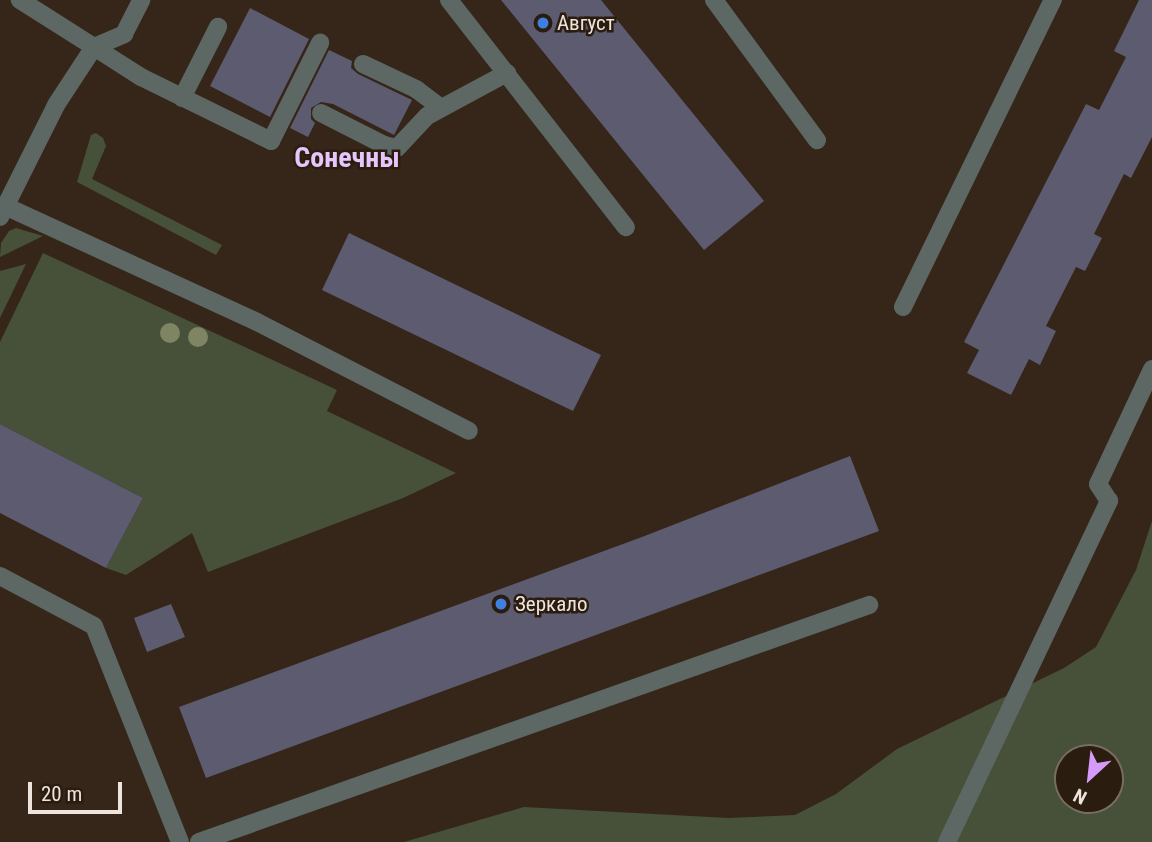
<!DOCTYPE html>
<html>
<head>
<meta charset="utf-8">
<style>
  body { margin:0 }
  #map { position:relative; width:1152px; height:842px; overflow:hidden; background:#352619; font-family:"Roboto Condensed",sans-serif }
  div>[style] { position:absolute }
  [style*='--x'] { left:calc(var(--x)*1px); top:calc(var(--y)*1px); width:calc(var(--w)*1px); rotate:calc(var(--a)*1deg) }
  .green>* { inset:0; background:#475039 }
  .building>* { inset:0; background:#5c5b6f }
  .minor>* { height:18px; margin:-9px; padding:0 9px; transform-origin:9px; border-radius:9px; background:#5d6865 }
  .trees>* { width:20px; height:20px; margin:-10px; border-radius:50%; background:#7f8462 }
  .dots>* { width:19px; height:19px; translate:-50% -50%; box-sizing:border-box; border:4px solid #2b1c10; border-radius:50% }
  span { translate:-50% -50%; white-space:nowrap; text-align:center; line-height:1.15; -webkit-text-stroke:5px #2b1c10; paint-order:stroke }
  .poi-label { font-size:21px; color:#eee4dc }
  .left { translate:0 -50%; text-align:left }
  .district-label { font-size:28px; color:#e5c5fa; font-weight:700 }
  .north { position:absolute; left:1054px; top:744px; width:70px; height:70px; box-sizing:border-box; background:#2b1c10; border:2px solid #796c62; border-radius:50%; rotate:207deg; font-size:19px; font-weight:700; line-height:28px; text-align:center; color:#eee4dc }
  .north::after { content:''; display:block; margin:auto; width:24px; height:32px; background:#d69bfa; clip-path:polygon(50% 0,100% 100%,50% 72%,0 100%) }
  .scale { position:absolute; left:28px; top:782px; width:94px; height:32px; box-sizing:border-box; border:4px solid #eee4dc; border-top:0; padding-left:9px; font-size:21px; line-height:24px; white-space:nowrap; color:#eee4dc; -webkit-text-stroke:5px #2b1c10; paint-order:stroke }
</style>
</head>
<body>
<div id="map">
  <div class="green">
    <i style="clip-path:polygon(96px 133px,103px 138px,106px 146px,92px 179px,222px 245px,216px 255px,77px 182px,91px 135px)"></i>
    <i style="clip-path:polygon(16px 228px,43px 236px,0 257px,1px 243px,9px 231px)"></i>
    <i style="clip-path:polygon(43px 253px,337px 390px,327px 411px,456px 473px,403px 498px,208px 572px,192px 533px,126px 575px,106px 568px,143px 498px,0 424px,0 342px)"></i>
    <i style="clip-path:polygon(26px 264px,0 318px,0 271px)"></i>
    <i style="clip-path:polygon(evenodd,1152px 521px,1152px 842px,404px 842px,524px 807px,728px 818px,795px 815px,836px 794px,897px 749px,1064px 668px,1096px 647px,1136px 570px,1152px 521px,1068px 758px,1110px 758px,1110px 800px,1068px 800px,1068px 758px)"></i>
  </div>
  <div class="building">
    <i style="clip-path:polygon(501px 0,601px 0,764px 201px,704px 250px)"></i>
    <i style="clip-path:polygon(1139px 0,1152px 0,1152px 137px,1131px 178px,1124px 174px,1094px 234px,1102px 238px,1085px 271px,1076px 267px,1046px 326px,1056px 331px,1040px 365px,1029px 359px,1011px 395px,967px 373px,979px 350px,964px 342px,1086px 104px,1099px 110px,1126px 57px,1114px 51px)"></i>
    <i style="clip-path:polygon(250px 8px,309px 39px,270px 117px,210px 86px)"></i>
    <i style="clip-path:polygon(329px 50px,352px 61px,351px 68px,358px 74px,412px 100px,394px 135px,333px 104px,321px 102px,311px 108px,311px 119px,315px 123px,308px 137px,290px 128px)"></i>
    <i style="clip-path:polygon(349px 233px,601px 355px,573px 411px,322px 290px)"></i>
    <i style="clip-path:polygon(0 424px,143px 498px,106px 568px,0 513px)"></i>
    <i style="clip-path:polygon(850px 456px,879px 531px,206px 778px,179px 707px,642px 537px)"></i>
    <i style="clip-path:polygon(171px 604px,185px 637px,147px 652px,134px 618px)"></i>
  </div>
  <div class="minor">
    <i style="--x:449;--y:0;--w:288;--a:52.1"></i>
    <i style="--x:714;--y:0;--w:174;--a:53.7"></i>
    <i style="--x:94;--y:47;--w:56;--a:32.6"></i>
    <i style="--x:141;--y:77;--w:145;--a:26.2"></i>
    <i style="--x:271;--y:141;--w:110;--a:-63.4"></i>
    <i style="--x:94;--y:47;--w:33;--a:-23"></i>
    <i style="--x:124;--y:34;--w:38;--a:-63"></i>
    <i style="--x:363;--y:64;--w:59;--a:25.3"></i>
    <i style="--x:416;--y:89;--w:31;--a:37"></i>
    <i style="--x:182;--y:98;--w:80;--a:-63.1"></i>
    <i style="--x:321;--y:113;--w:71;--a:26.9"></i>
    <i style="--x:384;--y:145;--w:13;--a:13"></i>
    <i style="--x:397;--y:148;--w:44;--a:-46.8"></i>
    <i style="--x:427;--y:116;--w:91;--a:-28.3"></i>
    <i style="--x:5;--y:206;--w:277;--a:24.7"></i>
    <i style="--x:257;--y:322;--w:238;--a:27.2"></i>
    <i style="--x:0;--y:217;--w:125;--a:-63.4"></i>
    <i style="--x:56;--y:105;--w:69;--a:-56.8"></i>
    <i style="--x:94;--y:47;--w:88;--a:-147.6"></i>
    <i style="--x:903;--y:307;--w:342;--a:-64"></i>
    <i style="--x:0;--y:576;--w:106;--a:28"></i>
    <i style="--x:94;--y:626;--w:232;--a:68.3"></i>
    <i style="--x:199;--y:842;--w:711;--a:-19.48"></i>
    <i style="--x:947;--y:842;--w:378;--a:-64.6"></i>
    <i style="--x:1109;--y:501;--w:20;--a:-123"></i>
    <i style="--x:1098;--y:484;--w:127;--a:-64.8"></i>
  </div>
  <div class="trees">
    <i style="left:170px;top:333px"></i>
    <i style="left:198px;top:337px"></i>
  </div>
  <div class="dots">
    <i style="left:543px;top:23px;background:#3f7fe0"></i>
    <i style="left:501px;top:604px;background:#3f7fe0"></i>
  </div>
  <div class="poi-label">
    <span class="left" style="left:557px;top:23px">Август</span>
    <span class="left" style="left:515px;top:604px">Зеркало</span>
  </div>
  <div class="district-label">
    <span style="left:347px;top:158px">Сонечны</span>
  </div>
  <div class="north">N</div>
  <div class="scale">20 m</div>
</div>
</body>
</html>
